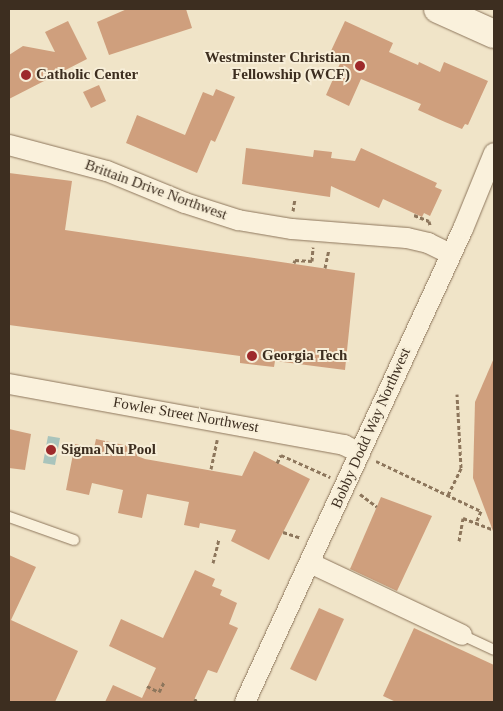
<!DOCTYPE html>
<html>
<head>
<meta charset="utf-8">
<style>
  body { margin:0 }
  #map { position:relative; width:503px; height:711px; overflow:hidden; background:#f0e4c8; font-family:"Times New Roman",serif }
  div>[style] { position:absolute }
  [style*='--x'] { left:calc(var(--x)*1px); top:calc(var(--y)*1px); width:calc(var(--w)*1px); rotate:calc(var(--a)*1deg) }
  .water>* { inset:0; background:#a9c4bc }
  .building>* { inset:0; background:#cf9f7d }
  .path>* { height:3px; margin-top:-1.5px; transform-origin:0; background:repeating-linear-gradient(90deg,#8d765c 0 4px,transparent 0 6.5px) }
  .roads { filter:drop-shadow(0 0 1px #8d765c) drop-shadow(0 0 1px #8d765c) }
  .lane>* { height:10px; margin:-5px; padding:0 5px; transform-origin:5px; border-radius:5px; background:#faf1dc }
  .street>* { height:20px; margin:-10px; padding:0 10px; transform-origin:10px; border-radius:10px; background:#faf1dc }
  .secondary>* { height:28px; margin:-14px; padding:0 14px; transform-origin:14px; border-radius:14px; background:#faf1dc }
  .dots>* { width:14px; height:14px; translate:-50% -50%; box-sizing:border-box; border:2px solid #f7eed8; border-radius:50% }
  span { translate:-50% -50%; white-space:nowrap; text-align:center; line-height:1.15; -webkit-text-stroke:4px #f7eed8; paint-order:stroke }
  .poi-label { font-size:15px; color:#3d2e20; font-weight:700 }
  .right { translate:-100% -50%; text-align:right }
  .left { translate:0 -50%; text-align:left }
  .street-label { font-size:15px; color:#3d2e20 }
  .frame { position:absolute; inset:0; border:10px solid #3d2e20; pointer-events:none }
</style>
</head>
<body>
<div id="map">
  <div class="water">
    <i style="clip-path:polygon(48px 436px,60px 438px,55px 465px,43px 463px)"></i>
  </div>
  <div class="building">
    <i style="clip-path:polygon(127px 9px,186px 9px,192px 28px,109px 55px,97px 22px)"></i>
    <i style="clip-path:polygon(68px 21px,87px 59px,9px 99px,9px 55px,23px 46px,55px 52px,45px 32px)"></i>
    <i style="clip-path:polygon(345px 21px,393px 43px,389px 52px,418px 65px,419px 62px,440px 72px,444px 62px,488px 81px,468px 125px,465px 124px,462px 129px,445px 122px,418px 110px,421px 104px,361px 79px,349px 106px,326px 95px,342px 59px,330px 53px)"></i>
    <i style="clip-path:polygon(99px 85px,106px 101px,91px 108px,83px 92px)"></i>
    <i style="clip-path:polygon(216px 89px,235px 97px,215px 142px,211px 140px,197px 173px,126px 143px,137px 115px,185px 135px,203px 92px,213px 96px)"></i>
    <i style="clip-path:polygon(246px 148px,313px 157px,314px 150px,332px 152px,331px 158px,355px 161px,361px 148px,437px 183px,435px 187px,442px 190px,430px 216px,424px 213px,422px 217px,383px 199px,379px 208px,331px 186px,330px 197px,242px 184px)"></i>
    <i style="clip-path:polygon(9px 173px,72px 181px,65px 230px,355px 273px,345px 370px,275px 361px,274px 367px,240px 363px,240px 356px,9px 325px)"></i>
    <i style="clip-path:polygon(494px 358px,494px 531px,493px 531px,473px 478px,475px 402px)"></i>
    <i style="clip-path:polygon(9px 429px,31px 434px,25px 470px,9px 468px)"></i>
    <i style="clip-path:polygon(96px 439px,138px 448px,137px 456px,145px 459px,242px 476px,254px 451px,310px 479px,269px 560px,231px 541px,236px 530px,200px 523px,199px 528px,184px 525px,189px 502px,147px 494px,142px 518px,118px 513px,123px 490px,92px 483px,89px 495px,66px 490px,75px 444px,94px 448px)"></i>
    <i style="clip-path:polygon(381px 497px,432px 516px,397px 591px,350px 569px)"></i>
    <i style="clip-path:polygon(9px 555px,36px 567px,11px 620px,78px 651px,55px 702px,9px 702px)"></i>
    <i style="clip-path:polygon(195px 570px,215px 579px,212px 586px,222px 590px,220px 595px,237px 603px,229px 624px,238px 628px,217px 673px,208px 670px,193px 702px,105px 702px,113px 685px,142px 698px,156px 668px,109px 646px,121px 619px,163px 638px)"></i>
    <i style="clip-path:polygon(319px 608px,344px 619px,316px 681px,290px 669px)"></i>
    <i style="clip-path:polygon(414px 628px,494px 665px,494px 702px,396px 702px,383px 696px)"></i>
  </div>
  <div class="path">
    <i style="--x:293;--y:211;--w:12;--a:-81"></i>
    <i style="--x:414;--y:215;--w:16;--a:22"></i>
    <i style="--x:429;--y:221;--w:4;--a:76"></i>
    <i style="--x:294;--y:263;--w:3;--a:-72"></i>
    <i style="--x:295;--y:260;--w:17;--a:3"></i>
    <i style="--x:312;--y:261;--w:14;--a:-86"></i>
    <i style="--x:325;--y:268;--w:19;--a:-78"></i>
    <i style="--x:376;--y:461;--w:116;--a:25.5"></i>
    <i style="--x:481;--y:511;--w:13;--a:113"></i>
    <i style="--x:277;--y:463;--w:9;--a:-63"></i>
    <i style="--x:281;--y:455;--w:54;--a:24.2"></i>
    <i style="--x:211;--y:469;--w:30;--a:-78"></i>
    <i style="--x:360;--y:494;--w:21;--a:37"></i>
    <i style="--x:448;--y:495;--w:30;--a:-64"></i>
    <i style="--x:461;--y:468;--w:74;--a:-93.1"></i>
    <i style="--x:283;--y:532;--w:19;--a:18"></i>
    <i style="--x:459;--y:541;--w:23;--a:-80"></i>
    <i style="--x:463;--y:518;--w:33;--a:21"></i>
    <i style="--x:213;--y:563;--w:25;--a:-76"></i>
    <i style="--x:147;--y:686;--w:13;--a:27"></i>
    <i style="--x:159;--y:692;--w:11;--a:-63"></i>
    <i style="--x:194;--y:702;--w:4;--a:-56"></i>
  </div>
  <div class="roads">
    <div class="lane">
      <i style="--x:9;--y:517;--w:69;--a:19.5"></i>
      <i style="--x:462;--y:635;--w:35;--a:25"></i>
    </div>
    <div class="street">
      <i style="--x:9;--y:145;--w:101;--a:14.9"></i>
      <i style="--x:107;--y:171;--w:84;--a:22.3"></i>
      <i style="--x:185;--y:203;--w:56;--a:17.8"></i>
      <i style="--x:238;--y:220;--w:55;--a:9.5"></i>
      <i style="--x:292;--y:229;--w:115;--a:4.5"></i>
      <i style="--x:407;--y:238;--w:22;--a:13"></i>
      <i style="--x:428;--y:243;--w:25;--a:26"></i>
      <i style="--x:9;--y:384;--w:341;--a:10.3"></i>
      <i style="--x:344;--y:445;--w:18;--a:27"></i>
      <i style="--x:310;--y:563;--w:168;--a:25.3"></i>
      <i style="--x:245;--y:702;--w:521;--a:-65.26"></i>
      <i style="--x:463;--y:229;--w:82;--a:-67.8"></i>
    </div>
    <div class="secondary">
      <i style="--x:438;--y:9;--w:61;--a:24.1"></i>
    </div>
  </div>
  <div class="dots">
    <i style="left:360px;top:66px;background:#9e2a2b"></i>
    <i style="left:26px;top:75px;background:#9e2a2b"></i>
    <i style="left:252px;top:356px;background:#9e2a2b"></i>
    <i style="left:51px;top:450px;background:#9e2a2b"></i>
  </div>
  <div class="poi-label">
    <span class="right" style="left:350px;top:66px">Westminster Christian<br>Fellowship (WCF)</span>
    <span class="left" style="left:36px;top:75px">Catholic Center</span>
    <span class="left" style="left:262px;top:356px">Georgia Tech</span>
    <span class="left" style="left:61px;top:450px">Sigma Nu Pool</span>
  </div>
  <div class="street-label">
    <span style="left:156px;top:190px;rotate:20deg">Brittain Drive Northwest</span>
    <span style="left:186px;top:415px;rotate:10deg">Fowler Street Northwest</span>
    <span style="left:371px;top:428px;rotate:-66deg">Bobby Dodd Way Northwest</span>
  </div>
  <div class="frame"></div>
</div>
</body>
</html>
